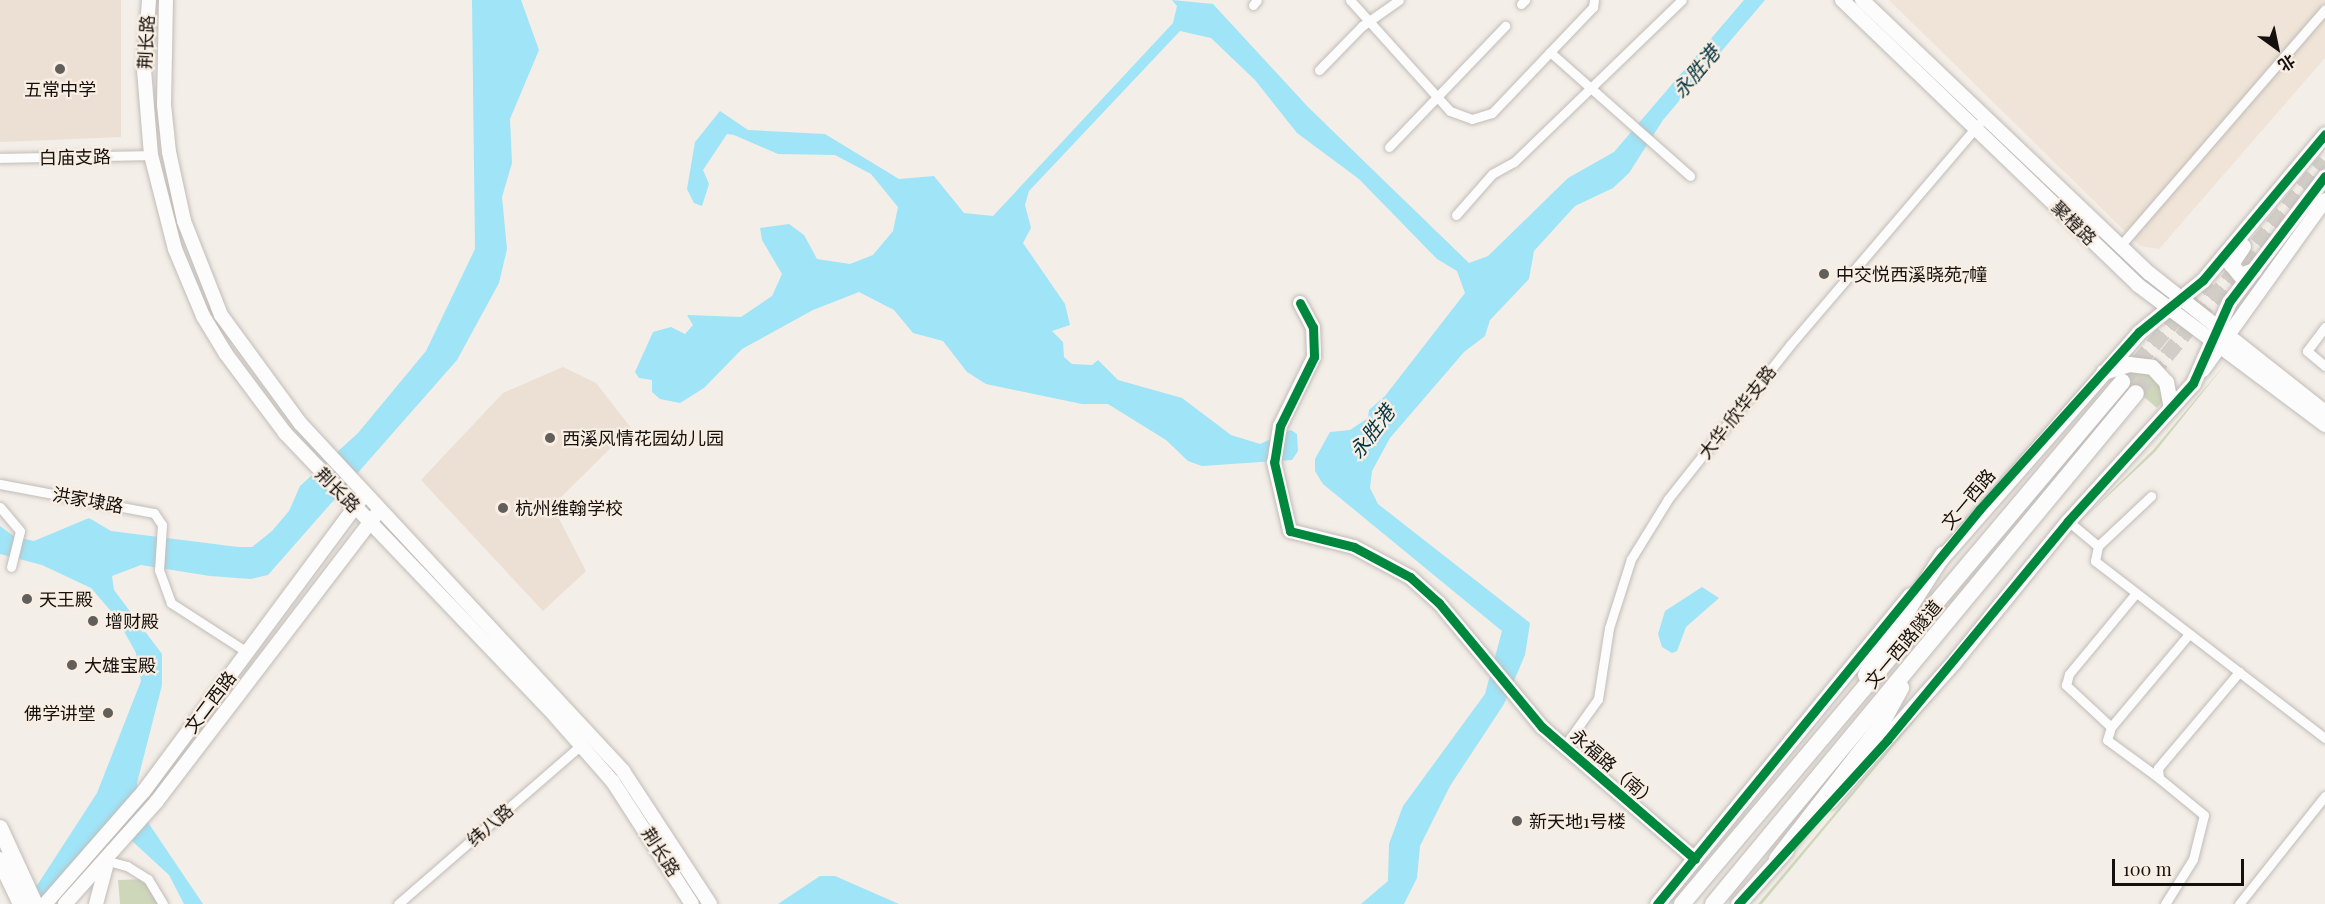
<!DOCTYPE html>
<html>
<head>
<meta charset="utf-8">
<style>
  body { margin:0 }
  #map { position:relative; width:2325px; height:904px; overflow:hidden; background:#f4eee8; font-family:"Playfair Display","Noto Sans SC",serif }
  div>[style] { position:absolute }
  [style*='--x'] { left:calc(var(--x)*1px); top:calc(var(--y)*1px); width:calc(var(--w)*1px); rotate:calc(var(--a)*1deg) }
  .commercial>* { inset:0; background:#efe4d7 }
  .built>* { inset:0; background:#ecdfd4 }
  .green>* { inset:0; background:#cfd7bb }
  .water>* { inset:0; background:#9fe4f7 }
  .highway-tunnel>* { height:16px; margin-top:-8px; transform-origin:0; background:repeating-linear-gradient(90deg,#d2cdc7 0 16px,transparent 0 24px) }
  .roads { filter:drop-shadow(0 0 2px #c1bcb8) drop-shadow(0 0 2px #c1bcb8) }
  .street>* { height:9px; margin:-4.5px; padding:0 4.5px; transform-origin:4.5px; border-radius:4.5px; background:#fdfcfc }
  .secondary>* { height:14px; margin:-7px; padding:0 7px; transform-origin:7px; border-radius:7px; background:#fdfcfc }
  .primary>* { height:15px; margin:-7.5px; padding:0 7.5px; transform-origin:7.5px; border-radius:7.5px; background:#fdfcfc }
  .highway>* { height:16px; margin:-8px; padding:0 8px; transform-origin:8px; border-radius:8px; background:#fdfcfc }
  .cycleway>* { height:9px; margin:-4.5px; padding:0 4.5px; transform-origin:4.5px; border-radius:4.5px; background:#00873e }
  .dots>* { width:16px; height:16px; translate:-50% -50%; box-sizing:border-box; border:3px solid #f9eee3; border-radius:50% }
  span { translate:-50% -50%; white-space:nowrap; text-align:center; line-height:1.15; -webkit-text-stroke:4.5px #f9eee3; paint-order:stroke }
  .street-label { font-size:18px; color:#14100d }
  .poi-label { font-size:18px; color:#14100d }
  .left { translate:0 -50%; text-align:left }
  .right { translate:-100% -50%; text-align:right }
  .water-label { font-size:20px; color:#043642; font-style:italic }
  .north { position:absolute; left:2247px; top:18px; width:60px; height:60px; -webkit-text-stroke:4px #f9eee3; paint-order:stroke; rotate:147deg; font-size:16px; font-weight:700; line-height:24px; text-align:center; color:#14100d }
  .north::after { content:''; display:block; margin:auto; width:21px; height:27px; background:#14100d; clip-path:polygon(50% 0,100% 100%,50% 72%,0 100%) }
  .scale { position:absolute; left:2112px; top:859px; width:132px; height:27px; box-sizing:border-box; border:3px solid #14100d; border-top:0; padding-left:8px; font-size:18px; line-height:21px; white-space:nowrap; color:#14100d; -webkit-text-stroke:4px #f9eee3; paint-order:stroke }
</style>
</head>
<body>
<div id="map">
  <div class="commercial">
    <i style="clip-path:polygon(1889px 0,2325px 0,2325px 58px,2159px 249px,2140px 246px)"></i>
  </div>
  <div class="built">
    <i style="clip-path:polygon(0 0,121px 0,121px 137px,0 142px)"></i>
    <i style="clip-path:polygon(563px 367px,596px 383px,631px 428px,561px 497px,559px 519px,586px 571px,543px 611px,421px 480px,503px 393px)"></i>
  </div>
  <div class="green">
    <i style="clip-path:polygon(2227px 362px,2155px 452px,2079px 523px,2153px 450px)"></i>
    <i style="clip-path:polygon(2138px 366px,2161px 379px,2164px 400px,2157px 408px,2118px 375px)"></i>
    <i style="clip-path:polygon(2072px 531px,1762px 904px,1758px 904px,1958px 667px)"></i>
    <i style="clip-path:polygon(148px 879px,161px 904px,120px 904px,118px 880px)"></i>
  </div>
  <div class="water">
    <i style="clip-path:polygon(472px 0,521px 0,539px 50px,510px 119px,512px 163px,502px 197px,507px 249px,499px 283px,457px 360px,268px 575px,251px 579px,210px 576px,141px 565px,112px 576px,114px 590px,162px 654px,162px 685px,137px 783px,139px 809px,203px 904px,184px 904px,169px 875px,118px 828px,36px 904px,19px 904px,38px 884px,97px 793px,141px 681px,136px 653px,116px 617px,91px 588px,42px 565px,0 554px,0 526px,15px 537px,34px 541px,89px 518px,111px 531px,238px 547px,252px 547px,272px 531px,289px 511px,300px 486px,358px 433px,426px 351px,475px 249px)"></i>
    <i style="clip-path:polygon(1172px 0,1213px 4px,1308px 107px,1469px 263px,1488px 256px,1568px 178px,1614px 152px,1744px 0,1765px 0,1663px 120px,1629px 173px,1613px 188px,1575px 206px,1534px 251px,1529px 279px,1490px 320px,1485px 336px,1464px 352px,1390px 438px,1372px 471px,1370px 488px,1378px 504px,1530px 623px,1525px 655px,1504px 704px,1450px 786px,1420px 846px,1417px 878px,1404px 904px,1361px 904px,1388px 881px,1389px 844px,1403px 806px,1485px 694px,1502px 631px,1323px 484px,1315px 471px,1315px 459px,1330px 432px,1350px 430px,1368px 418px,1369px 410px,1385px 396px,1465px 293px,1457px 271px,1437px 259px,1359px 179px,1297px 133px,1255px 80px,1211px 38px,1180px 31px,1029px 191px,1025px 205px,1031px 228px,1023px 243px,1065px 304px,1070px 325px,1052px 331px,1063px 342px,1064px 357px,1072px 364px,1092px 365px,1098px 360px,1118px 380px,1182px 398px,1231px 435px,1260px 444px,1291px 430px,1297px 434px,1298px 451px,1292px 460px,1202px 466px,1188px 461px,1166px 440px,1108px 404px,1082px 404px,986px 384px,967px 372px,943px 341px,913px 333px,894px 310px,859px 292px,813px 310px,742px 349px,704px 388px,680px 403px,660px 399px,652px 392px,652px 380px,639px 378px,635px 372px,653px 332px,671px 327px,685px 334px,693px 325px,687px 315px,741px 317px,772px 296px,782px 274px,762px 240px,760px 228px,789px 224px,804px 235px,817px 259px,850px 264px,873px 255px,893px 231px,898px 207px,871px 174px,835px 155px,778px 154px,734px 135px,727px 134px,703px 170px,709px 184px,702px 206px,694px 203px,687px 189px,695px 142px,720px 111px,748px 130px,825px 134px,899px 179px,934px 176px,964px 213px,993px 216px,1173px 23px,1177px 6px)"></i>
    <i style="clip-path:polygon(1702px 587px,1719px 598px,1686px 627px,1677px 651px,1672px 653px,1662px 647px,1658px 634px,1665px 611px)"></i>
    <i style="clip-path:polygon(820px 876px,835px 876px,899px 904px,778px 904px)"></i>
  </div>
  <div class="highway-tunnel">
    <i style="--x:2122;--y:382;--w:133;--a:-49.9"></i>
    <i style="--x:2136;--y:393;--w:299;--a:-50.8"></i>
  </div>
  <div class="roads">
    <div class="street">
      <i style="--x:1350;--y:0;--w:149;--a:48"></i>
      <i style="--x:1450;--y:111;--w:23;--a:20"></i>
      <i style="--x:1472;--y:119;--w:21;--a:-17"></i>
      <i style="--x:1492;--y:113;--w:84;--a:-46.4"></i>
      <i style="--x:1550;--y:52;--w:187;--a:41.5"></i>
      <i style="--x:1521;--y:4;--w:6;--a:-45"></i>
      <i style="--x:1253;--y:5;--w:6;--a:-51"></i>
      <i style="--x:1550;--y:52;--w:62;--a:-46.3"></i>
      <i style="--x:1593;--y:7;--w:7;--a:-82"></i>
      <i style="--x:1319;--y:70;--w:62;--a:-45.7"></i>
      <i style="--x:1362;--y:26;--w:45;--a:-35.1"></i>
      <i style="--x:1389;--y:147;--w:168;--a:-46.2"></i>
      <i style="--x:0;--y:158;--w:151;--a:-1.1"></i>
      <i style="--x:1456;--y:215;--w:55;--a:-48.7"></i>
      <i style="--x:1492;--y:174;--w:25;--a:-29"></i>
      <i style="--x:1514;--y:162;--w:233;--a:-44"></i>
      <i style="--x:2120;--y:246;--w:313;--a:-49.1"></i>
      <i style="--x:2325;--y:327;--w:30;--a:127"></i>
      <i style="--x:2307;--y:351;--w:23;--a:40"></i>
      <i style="--x:0;--y:484;--w:157;--a:10.7"></i>
      <i style="--x:154;--y:513;--w:14;--a:56"></i>
      <i style="--x:162;--y:525;--w:45;--a:93.8"></i>
      <i style="--x:159;--y:570;--w:35;--a:70"></i>
      <i style="--x:171;--y:603;--w:90;--a:32.8"></i>
      <i style="--x:0;--y:507;--w:31;--a:50"></i>
      <i style="--x:20;--y:531;--w:37;--a:104"></i>
      <i style="--x:2068;--y:521;--w:39;--a:40"></i>
      <i style="--x:2098;--y:546;--w:73;--a:-43.3"></i>
      <i style="--x:2098;--y:546;--w:15;--a:101"></i>
      <i style="--x:2095;--y:561;--w:290;--a:37.6"></i>
      <i style="--x:2111;--y:727;--w:62;--a:-137"></i>
      <i style="--x:2066;--y:685;--w:11;--a:-75"></i>
      <i style="--x:2069;--y:674;--w:105;--a:-50.4"></i>
      <i style="--x:1563;--y:748;--w:60;--a:-54.5"></i>
      <i style="--x:1598;--y:699;--w:72;--a:-81.2"></i>
      <i style="--x:1609;--y:628;--w:72;--a:-72.3"></i>
      <i style="--x:1631;--y:559;--w:70;--a:-58.3"></i>
      <i style="--x:1668;--y:499;--w:196;--a:-51.6"></i>
      <i style="--x:1790;--y:345;--w:291;--a:-49.5"></i>
      <i style="--x:2159;--y:778;--w:64;--a:-143.8"></i>
      <i style="--x:2107;--y:740;--w:14;--a:-73"></i>
      <i style="--x:2111;--y:727;--w:121;--a:-50"></i>
      <i style="--x:108;--y:861;--w:20;--a:15"></i>
      <i style="--x:127;--y:866;--w:25;--a:32"></i>
      <i style="--x:148;--y:879;--w:29;--a:59"></i>
      <i style="--x:398;--y:904;--w:242;--a:-41"></i>
      <i style="--x:2165;--y:904;--w:53;--a:-58.1"></i>
      <i style="--x:2193;--y:859;--w:45;--a:-76"></i>
      <i style="--x:2204;--y:815;--w:58;--a:-140.6"></i>
      <i style="--x:2159;--y:778;--w:10;--a:-96"></i>
      <i style="--x:2158;--y:768;--w:126;--a:-49.8"></i>
      <i style="--x:2239;--y:904;--w:138;--a:-51.5"></i>
    </div>
    <div class="secondary">
      <i style="--x:149;--y:0;--w:70;--a:94.1"></i>
      <i style="--x:144;--y:70;--w:85;--a:85.3"></i>
      <i style="--x:151;--y:155;--w:97;--a:75.7"></i>
      <i style="--x:175;--y:249;--w:73;--a:67.3"></i>
      <i style="--x:203;--y:316;--w:44;--a:58.8"></i>
      <i style="--x:226;--y:354;--w:99;--a:53.2"></i>
      <i style="--x:285;--y:433;--w:393;--a:46.3"></i>
      <i style="--x:556;--y:717;--w:86;--a:48.8"></i>
      <i style="--x:613;--y:782;--w:145;--a:57.1"></i>
      <i style="--x:166;--y:0;--w:105;--a:91.1"></i>
      <i style="--x:164;--y:105;--w:47;--a:83.9"></i>
      <i style="--x:169;--y:152;--w:71;--a:77.7"></i>
      <i style="--x:184;--y:221;--w:101;--a:68.5"></i>
      <i style="--x:221;--y:315;--w:134;--a:53.8"></i>
      <i style="--x:300;--y:423;--w:475;--a:47.1"></i>
      <i style="--x:623;--y:771;--w:159;--a:56.8"></i>
      <i style="--x:1842;--y:0;--w:411;--a:43.9"></i>
      <i style="--x:2138;--y:285;--w:234;--a:36.8"></i>
      <i style="--x:1862;--y:0;--w:396;--a:43.6"></i>
      <i style="--x:2149;--y:273;--w:224;--a:38.3"></i>
      <i style="--x:1300;--y:303;--w:27;--a:62"></i>
      <i style="--x:1313;--y:327;--w:30;--a:88"></i>
      <i style="--x:1314;--y:357;--w:77;--a:116.2"></i>
      <i style="--x:1280;--y:426;--w:36;--a:99"></i>
      <i style="--x:1274;--y:462;--w:71;--a:76.9"></i>
      <i style="--x:1290;--y:531;--w:66;--a:14"></i>
      <i style="--x:1354;--y:547;--w:64;--a:28.2"></i>
      <i style="--x:1410;--y:577;--w:39;--a:42"></i>
      <i style="--x:1439;--y:603;--w:161;--a:50.3"></i>
      <i style="--x:1542;--y:727;--w:202;--a:40.8"></i>
      <i style="--x:2203;--y:370;--w:209;--a:-54.3"></i>
      <i style="--x:45;--y:904;--w:150;--a:-48.8"></i>
      <i style="--x:144;--y:791;--w:364;--a:-53.4"></i>
      <i style="--x:65;--y:904;--w:138;--a:-48.2"></i>
      <i style="--x:157;--y:801;--w:359;--a:-52.6"></i>
      <i style="--x:96;--y:904;--w:39;--a:-75"></i>
    </div>
    <div class="primary">
      <i style="--x:2243;--y:246;--w:22;--a:124"></i>
      <i style="--x:2231;--y:264;--w:14;--a:51"></i>
      <i style="--x:2240;--y:275;--w:15;--a:-20"></i>
      <i style="--x:2103;--y:372;--w:27;--a:-17"></i>
      <i style="--x:2129;--y:364;--w:23;--a:7"></i>
      <i style="--x:2152;--y:367;--w:21;--a:47"></i>
      <i style="--x:2166;--y:382;--w:26;--a:79"></i>
      <i style="--x:1937;--y:563;--w:307;--a:-48.8"></i>
      <i style="--x:2139;--y:332;--w:82;--a:-39.1"></i>
      <i style="--x:2203;--y:280;--w:190;--a:-50.1"></i>
      <i style="--x:1830;--y:801;--w:188;--a:-48.4"></i>
      <i style="--x:1955;--y:660;--w:179;--a:-50.9"></i>
      <i style="--x:2068;--y:521;--w:186;--a:-47.8"></i>
      <i style="--x:2193;--y:383;--w:89;--a:-66"></i>
      <i style="--x:2229;--y:302;--w:158;--a:-52.7"></i>
      <i style="--x:1657;--y:904;--w:399;--a:-50.7"></i>
      <i style="--x:1738;--y:904;--w:72;--a:-48.4"></i>
    </div>
    <div class="highway">
      <i style="--x:1866;--y:675;--w:143;--a:-57.3"></i>
      <i style="--x:0;--y:828;--w:84;--a:65.3"></i>
      <i style="--x:1777;--y:859;--w:166;--a:-52.1"></i>
      <i style="--x:1879;--y:728;--w:46;--a:-61.2"></i>
      <i style="--x:0;--y:860;--w:49;--a:64.5"></i>
      <i style="--x:1682;--y:904;--w:683;--a:-49.87"></i>
      <i style="--x:1713;--y:904;--w:663;--a:-50.38"></i>
    </div>
  </div>
  <div class="cycleway">
    <i style="--x:1300;--y:303;--w:27;--a:62"></i>
    <i style="--x:1313;--y:327;--w:30;--a:88"></i>
    <i style="--x:1314;--y:357;--w:77;--a:116.2"></i>
    <i style="--x:1280;--y:426;--w:36;--a:99"></i>
    <i style="--x:1274;--y:462;--w:71;--a:76.9"></i>
    <i style="--x:1290;--y:531;--w:66;--a:14"></i>
    <i style="--x:1354;--y:547;--w:64;--a:28.2"></i>
    <i style="--x:1410;--y:577;--w:39;--a:42"></i>
    <i style="--x:1439;--y:603;--w:161;--a:50.3"></i>
    <i style="--x:1542;--y:727;--w:202;--a:40.8"></i>
    <i style="--x:1657;--y:904;--w:510;--a:-50.73"></i>
    <i style="--x:1980;--y:509;--w:238;--a:-48.1"></i>
    <i style="--x:2139;--y:332;--w:82;--a:-39.1"></i>
    <i style="--x:2203;--y:280;--w:190;--a:-50.1"></i>
    <i style="--x:1738;--y:904;--w:222;--a:-47.7"></i>
    <i style="--x:1887;--y:740;--w:284;--a:-50.4"></i>
    <i style="--x:2068;--y:521;--w:186;--a:-47.8"></i>
    <i style="--x:2193;--y:383;--w:89;--a:-66"></i>
    <i style="--x:2229;--y:302;--w:158;--a:-52.7"></i>
  </div>
  <div class="dots">
    <i style="left:60px;top:69px;background:#625e5a"></i>
    <i style="left:1824px;top:274px;background:#625e5a"></i>
    <i style="left:550px;top:438px;background:#625e5a"></i>
    <i style="left:503px;top:508px;background:#625e5a"></i>
    <i style="left:27px;top:599px;background:#625e5a"></i>
    <i style="left:93px;top:621px;background:#625e5a"></i>
    <i style="left:72px;top:665px;background:#625e5a"></i>
    <i style="left:108px;top:713px;background:#625e5a"></i>
    <i style="left:1517px;top:821px;background:#625e5a"></i>
  </div>
  <div class="street-label">
    <span style="left:146px;top:42px;rotate:-87deg">荆长路</span>
    <span style="left:75px;top:157px;rotate:-1deg">白庙支路</span>
    <span style="left:2074px;top:223px;rotate:44deg">聚橙路</span>
    <span style="left:1737px;top:412px;rotate:-52deg">大华·欣华支路</span>
    <span style="left:338px;top:490px;rotate:45deg">荆长路</span>
    <span style="left:1968px;top:499px;rotate:-50deg">文一西路</span>
    <span style="left:88px;top:500px;rotate:10deg">洪家埭路</span>
    <span style="left:1903px;top:644px;rotate:-50deg">文一西路隧道</span>
    <span style="left:210px;top:702px;rotate:-53deg">文二西路</span>
    <span style="left:1614px;top:768px;rotate:41deg">永福路（南）</span>
    <span style="left:490px;top:825px;rotate:-41deg">纬八路</span>
    <span style="left:661px;top:852px;rotate:57deg">荆长路</span>
  </div>
  <div class="poi-label">
    <span style="left:60px;top:89px">五常中学</span>
    <span class="left" style="left:1836px;top:274px">中交悦西溪晓苑7幢</span>
    <span class="left" style="left:562px;top:438px">西溪风情花园幼儿园</span>
    <span class="left" style="left:515px;top:508px">杭州维翰学校</span>
    <span class="left" style="left:39px;top:599px">天王殿</span>
    <span class="left" style="left:105px;top:621px">增财殿</span>
    <span class="left" style="left:84px;top:665px">大雄宝殿</span>
    <span class="right" style="left:96px;top:713px">佛学讲堂</span>
    <span class="left" style="left:1529px;top:821px">新天地1号楼</span>
  </div>
  <div class="water-label">
    <span style="left:1695px;top:71px;rotate:-50deg">永胜港</span>
    <span style="left:1371px;top:431px;rotate:-53deg">永胜港</span>
  </div>
  <div class="north">北</div>
  <div class="scale">100 m</div>
</div>
</body>
</html>
